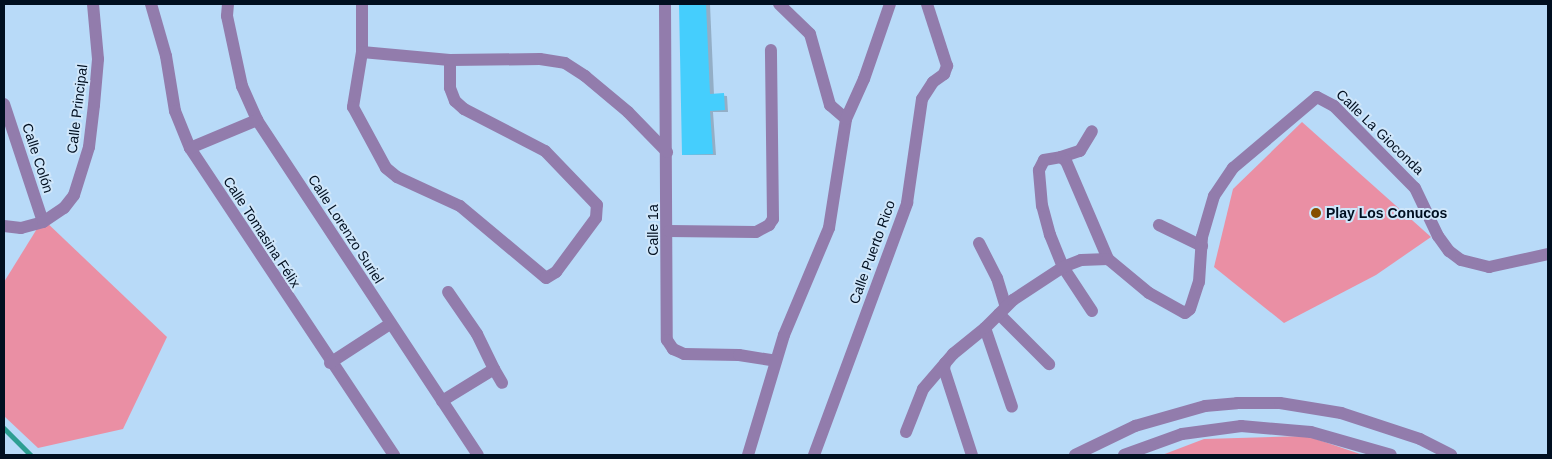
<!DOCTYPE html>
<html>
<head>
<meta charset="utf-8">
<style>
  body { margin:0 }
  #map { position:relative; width:1552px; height:459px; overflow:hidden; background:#b8daf8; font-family:Arial,sans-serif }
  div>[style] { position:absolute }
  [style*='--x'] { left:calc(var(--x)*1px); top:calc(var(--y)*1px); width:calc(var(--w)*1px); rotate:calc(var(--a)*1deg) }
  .green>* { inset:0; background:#ea8fa4 }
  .shadow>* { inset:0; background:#0003 }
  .stream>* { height:4.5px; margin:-2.25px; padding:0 2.25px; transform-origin:2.25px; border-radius:2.25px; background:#2d9e92 }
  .building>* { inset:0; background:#45cefd }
  .minor>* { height:12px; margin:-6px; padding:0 6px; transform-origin:6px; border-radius:6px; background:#927cac }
  .tertiary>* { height:12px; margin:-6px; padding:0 6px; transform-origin:6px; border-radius:6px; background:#927cac }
  .dots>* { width:14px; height:14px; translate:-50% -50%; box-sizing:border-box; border:2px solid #cfe6fa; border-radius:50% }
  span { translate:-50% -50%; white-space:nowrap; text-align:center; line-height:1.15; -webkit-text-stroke:4px #cfe6fa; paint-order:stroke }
  .street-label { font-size:14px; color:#000f20 }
  .poi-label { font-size:14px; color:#000f20; font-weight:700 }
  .left { translate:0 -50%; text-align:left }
  .frame { position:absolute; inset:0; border:5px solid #000f20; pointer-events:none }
</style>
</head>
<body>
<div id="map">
  <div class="green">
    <i style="clip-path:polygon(1302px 122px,1431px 237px,1376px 275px,1284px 323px,1214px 267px,1233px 189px)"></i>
    <i style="clip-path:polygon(43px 219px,167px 337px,123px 429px,38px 448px,4px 416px,4px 282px)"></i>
    <i style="clip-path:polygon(1307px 436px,1363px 455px,1162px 455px,1204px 439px)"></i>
  </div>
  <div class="shadow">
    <i style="clip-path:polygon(681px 4px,710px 4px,714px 95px,727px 96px,728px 112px,713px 112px,716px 155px,684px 155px)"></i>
  </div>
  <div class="stream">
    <i style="--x:4;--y:428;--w:38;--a:45"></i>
  </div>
  <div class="building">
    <i style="clip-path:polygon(679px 4px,706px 4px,710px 94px,724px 93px,725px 110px,710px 111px,713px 154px,682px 155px)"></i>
  </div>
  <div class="minor">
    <i style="--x:151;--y:4;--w:54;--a:73.9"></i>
    <i style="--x:166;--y:56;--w:56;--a:80.7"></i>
    <i style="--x:175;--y:111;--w:40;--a:68"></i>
    <i style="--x:190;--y:148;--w:369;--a:56.4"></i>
    <i style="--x:228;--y:4;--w:12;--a:95"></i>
    <i style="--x:227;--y:16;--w:72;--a:77.9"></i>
    <i style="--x:242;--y:86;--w:37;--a:66"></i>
    <i style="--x:257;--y:120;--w:401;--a:56.6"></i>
    <i style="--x:362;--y:4;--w:48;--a:90"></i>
    <i style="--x:362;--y:52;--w:56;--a:99.3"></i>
    <i style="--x:353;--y:107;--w:69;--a:61.6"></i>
    <i style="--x:386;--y:168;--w:14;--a:39"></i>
    <i style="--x:397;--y:177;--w:69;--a:24.7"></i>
    <i style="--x:460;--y:206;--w:112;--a:39.9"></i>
    <i style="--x:546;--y:278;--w:12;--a:-31"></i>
    <i style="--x:556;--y:272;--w:67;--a:-53.5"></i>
    <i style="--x:596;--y:218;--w:13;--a:-86"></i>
    <i style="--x:597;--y:205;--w:75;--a:-133.9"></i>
    <i style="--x:545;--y:151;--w:91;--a:-152.6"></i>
    <i style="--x:464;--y:109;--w:12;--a:-138"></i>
    <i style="--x:455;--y:101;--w:14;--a:-111"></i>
    <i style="--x:450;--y:88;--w:28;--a:-90"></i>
    <i style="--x:665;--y:4;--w:336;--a:89.7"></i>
    <i style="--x:667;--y:340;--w:11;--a:56"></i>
    <i style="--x:673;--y:349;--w:12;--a:24"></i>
    <i style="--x:684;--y:354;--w:55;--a:1"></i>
    <i style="--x:739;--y:355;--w:37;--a:9"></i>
    <i style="--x:779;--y:4;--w:43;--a:44.1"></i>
    <i style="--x:810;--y:34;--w:74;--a:74.3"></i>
    <i style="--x:830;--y:105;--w:21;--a:41"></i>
    <i style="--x:362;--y:52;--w:88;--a:5.2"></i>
    <i style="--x:450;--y:60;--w:90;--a:-0.6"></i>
    <i style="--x:540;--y:59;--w:25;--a:9"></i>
    <i style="--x:565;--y:63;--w:24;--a:33"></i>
    <i style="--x:585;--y:76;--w:56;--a:39.9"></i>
    <i style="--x:628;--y:112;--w:56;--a:45.7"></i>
    <i style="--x:4;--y:104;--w:124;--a:71.7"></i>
    <i style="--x:190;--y:148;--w:73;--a:-22.7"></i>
    <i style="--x:1061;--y:157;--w:20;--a:-18"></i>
    <i style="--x:1080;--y:151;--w:23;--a:-59"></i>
    <i style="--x:1159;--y:225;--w:48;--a:26"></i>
    <i style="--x:4;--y:226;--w:17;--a:7"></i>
    <i style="--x:21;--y:228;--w:23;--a:-15"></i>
    <i style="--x:43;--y:222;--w:25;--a:-34"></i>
    <i style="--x:64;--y:208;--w:16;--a:-52"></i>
    <i style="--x:74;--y:195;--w:50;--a:-72.6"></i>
    <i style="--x:89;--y:147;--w:42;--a:-83.2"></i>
    <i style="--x:94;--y:105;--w:46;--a:-85"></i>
    <i style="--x:98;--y:59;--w:55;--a:-95.2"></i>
    <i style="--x:669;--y:231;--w:87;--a:0.7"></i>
    <i style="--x:756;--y:232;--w:15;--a:-28"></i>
    <i style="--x:769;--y:225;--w:7;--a:-56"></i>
    <i style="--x:773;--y:219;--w:169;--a:-90.7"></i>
    <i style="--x:979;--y:243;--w:39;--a:63"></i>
    <i style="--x:997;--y:278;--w:30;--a:73"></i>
    <i style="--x:1092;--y:311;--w:53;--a:-123.4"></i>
    <i style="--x:1063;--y:267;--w:35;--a:-112"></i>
    <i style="--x:1050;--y:235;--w:30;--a:-105"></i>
    <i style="--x:1042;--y:206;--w:36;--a:-95"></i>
    <i style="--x:1039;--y:170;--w:11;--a:-63"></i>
    <i style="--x:1044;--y:160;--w:17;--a:-10"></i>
    <i style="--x:1061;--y:157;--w:6;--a:39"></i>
    <i style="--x:1066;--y:161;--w:107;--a:66.8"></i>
    <i style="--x:999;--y:314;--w:71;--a:45"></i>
    <i style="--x:985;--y:328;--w:83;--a:71.1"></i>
    <i style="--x:330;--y:363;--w:72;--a:-33"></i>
    <i style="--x:945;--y:363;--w:6;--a:99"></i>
    <i style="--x:944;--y:369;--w:90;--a:72"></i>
    <i style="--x:494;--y:369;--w:16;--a:60"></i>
    <i style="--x:442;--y:401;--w:61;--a:-31.6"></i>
    <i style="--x:494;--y:369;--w:39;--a:-116"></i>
    <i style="--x:477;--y:334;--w:51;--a:-124.6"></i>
    <i style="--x:906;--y:432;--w:46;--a:-68.4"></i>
    <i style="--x:923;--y:389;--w:46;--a:-49.4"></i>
    <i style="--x:953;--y:354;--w:41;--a:-39.1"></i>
    <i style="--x:985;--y:328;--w:40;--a:-45"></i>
    <i style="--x:1013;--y:300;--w:60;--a:-33.4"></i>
    <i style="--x:1063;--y:267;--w:19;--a:-21"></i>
    <i style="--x:1081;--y:260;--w:27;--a:-2"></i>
    <i style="--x:1108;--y:259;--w:53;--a:39.7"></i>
    <i style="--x:1149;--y:293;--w:41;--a:29.1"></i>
    <i style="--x:1185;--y:313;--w:6;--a:-39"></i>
    <i style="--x:1190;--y:309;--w:28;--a:-72"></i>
    <i style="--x:1199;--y:282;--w:45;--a:-86.2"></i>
    <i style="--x:1202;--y:237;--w:43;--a:-73.7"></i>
    <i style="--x:1214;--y:196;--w:34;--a:-56"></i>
    <i style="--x:1233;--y:168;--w:110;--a:-40.2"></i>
    <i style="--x:1317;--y:97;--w:19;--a:28"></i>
    <i style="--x:1334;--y:106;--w:115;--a:45.4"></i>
    <i style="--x:1415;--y:188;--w:53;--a:64.4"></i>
    <i style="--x:1438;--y:236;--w:19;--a:54"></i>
    <i style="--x:1449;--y:251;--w:15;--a:37"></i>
    <i style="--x:1461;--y:260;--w:29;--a:14"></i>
    <i style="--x:1489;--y:267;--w:60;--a:-12.4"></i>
    <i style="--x:748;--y:455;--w:125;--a:-73.3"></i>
    <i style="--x:784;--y:335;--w:116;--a:-67.2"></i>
    <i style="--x:829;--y:228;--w:110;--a:-81.1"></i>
    <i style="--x:846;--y:119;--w:44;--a:-65.8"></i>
    <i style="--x:864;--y:79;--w:79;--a:-70.9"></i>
    <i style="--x:814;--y:455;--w:269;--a:-69.7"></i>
    <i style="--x:907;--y:203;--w:105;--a:-81.8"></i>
    <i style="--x:922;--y:99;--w:20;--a:-57"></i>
    <i style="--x:933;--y:82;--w:14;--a:-36"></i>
    <i style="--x:944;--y:74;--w:9;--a:-69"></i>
    <i style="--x:947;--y:66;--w:65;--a:-107.9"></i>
  </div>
  <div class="tertiary">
    <i style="--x:1075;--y:455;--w:67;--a:-25.8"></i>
    <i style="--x:1135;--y:426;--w:73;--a:-15.9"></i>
    <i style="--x:1205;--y:406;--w:32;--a:-5"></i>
    <i style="--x:1237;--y:403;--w:43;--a:0"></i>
    <i style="--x:1280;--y:403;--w:62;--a:9.3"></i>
    <i style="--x:1341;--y:413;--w:83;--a:18.2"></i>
    <i style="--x:1420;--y:439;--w:35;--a:27"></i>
    <i style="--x:1124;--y:455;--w:62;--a:-19.9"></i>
    <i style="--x:1182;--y:434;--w:60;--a:-7.7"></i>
    <i style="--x:1241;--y:426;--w:70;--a:4.9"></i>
    <i style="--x:1311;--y:432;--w:83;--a:16"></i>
  </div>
  <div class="dots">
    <i style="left:1316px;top:213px;background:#864e00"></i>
  </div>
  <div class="street-label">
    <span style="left:77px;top:109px;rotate:-83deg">Calle Principal</span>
    <span style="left:1380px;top:132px;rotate:44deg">Calle La Gioconda</span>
    <span style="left:38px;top:158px;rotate:72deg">Calle Colón</span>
    <span style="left:346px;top:229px;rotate:57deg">Calle Lorenzo Suriel</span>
    <span style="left:653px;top:230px;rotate:-90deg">Calle 1a</span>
    <span style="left:262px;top:232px;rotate:57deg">Calle Tomasina Félix</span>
    <span style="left:872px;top:252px;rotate:-70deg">Calle Puerto Rico</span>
  </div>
  <div class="poi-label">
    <span class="left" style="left:1326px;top:213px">Play Los Conucos</span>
  </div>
  <div class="frame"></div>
</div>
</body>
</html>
